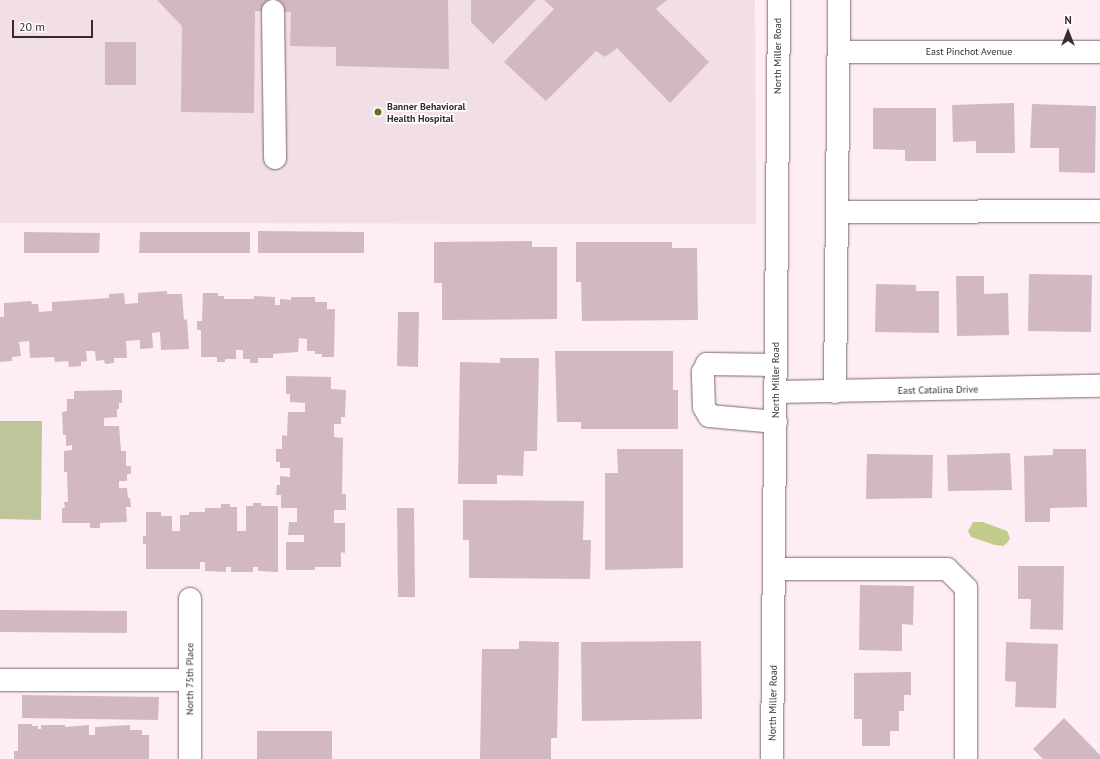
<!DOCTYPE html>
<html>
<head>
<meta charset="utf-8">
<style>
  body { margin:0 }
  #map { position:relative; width:1100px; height:759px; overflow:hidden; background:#feedf4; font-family:"PT Sans",sans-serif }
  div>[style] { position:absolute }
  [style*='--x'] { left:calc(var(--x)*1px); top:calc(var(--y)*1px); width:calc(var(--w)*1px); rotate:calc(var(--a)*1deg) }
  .built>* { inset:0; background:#f2dee6 }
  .green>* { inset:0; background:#bec59a }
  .water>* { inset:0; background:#c3cd8b }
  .building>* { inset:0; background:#d2b8c2 }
  .roads { filter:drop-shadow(0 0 1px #7d666f) drop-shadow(0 0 1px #7d666f) }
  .minor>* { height:22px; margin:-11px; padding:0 11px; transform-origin:11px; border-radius:11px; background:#fff }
  .dots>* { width:11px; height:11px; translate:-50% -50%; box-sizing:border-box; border:2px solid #fff; border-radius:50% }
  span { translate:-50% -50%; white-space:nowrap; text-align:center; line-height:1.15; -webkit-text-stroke:3.5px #fff; paint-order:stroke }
  .street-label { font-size:10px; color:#362c30 }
  .poi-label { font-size:10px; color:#362c30; font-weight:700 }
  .left { translate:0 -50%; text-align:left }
  .north { position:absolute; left:1048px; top:12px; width:40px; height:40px; -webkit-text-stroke:3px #fff; paint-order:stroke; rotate:0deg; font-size:11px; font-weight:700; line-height:16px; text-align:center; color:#362c30 }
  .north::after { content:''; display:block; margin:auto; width:14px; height:18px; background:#362c30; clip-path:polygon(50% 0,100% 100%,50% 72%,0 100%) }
  .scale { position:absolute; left:12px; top:20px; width:81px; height:18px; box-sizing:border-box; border:2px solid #362c30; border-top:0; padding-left:5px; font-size:12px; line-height:14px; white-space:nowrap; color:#362c30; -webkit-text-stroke:3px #fff; paint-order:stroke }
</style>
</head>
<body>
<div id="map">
  <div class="built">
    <i style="clip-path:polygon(0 0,755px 0,756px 224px,0 223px)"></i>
  </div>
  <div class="green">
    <i style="clip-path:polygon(0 421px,42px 421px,41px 520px,0 519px)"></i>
  </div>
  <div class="water">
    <i style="clip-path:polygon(973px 522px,983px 522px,1007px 531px,1010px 538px,1008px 542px,1003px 546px,995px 545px,971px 537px,968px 531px)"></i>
  </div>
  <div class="building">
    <i style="clip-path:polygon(157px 0,448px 0,449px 69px,336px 66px,336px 47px,290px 46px,291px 12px,255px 11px,254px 113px,181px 112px,182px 26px)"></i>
    <i style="clip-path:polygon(471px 0,536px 0,493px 44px,471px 22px)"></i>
    <i style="clip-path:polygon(544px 0,667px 0,656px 9px,709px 62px,670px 103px,617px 48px,605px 57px,596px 51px,546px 101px,504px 62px,554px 9px)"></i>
    <i style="clip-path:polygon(105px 42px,136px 42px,136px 85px,105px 85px)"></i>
    <i style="clip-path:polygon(1014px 103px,1015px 153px,976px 153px,976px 141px,953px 142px,952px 105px)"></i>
    <i style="clip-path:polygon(1032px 104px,1096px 106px,1095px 173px,1059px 172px,1059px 148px,1030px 148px)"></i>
    <i style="clip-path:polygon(873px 108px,936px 108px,936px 161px,905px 161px,905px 150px,873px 149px)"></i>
    <i style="clip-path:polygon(258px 231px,364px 232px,364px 253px,258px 253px)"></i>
    <i style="clip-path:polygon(24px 232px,100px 233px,99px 253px,24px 253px)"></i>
    <i style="clip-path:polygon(140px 232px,250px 232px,250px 253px,139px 253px)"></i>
    <i style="clip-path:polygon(532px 241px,532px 247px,557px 247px,557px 319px,442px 320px,442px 283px,434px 283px,434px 242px)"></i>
    <i style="clip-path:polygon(576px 242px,672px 242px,672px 248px,697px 248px,698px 320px,582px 321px,581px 282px,576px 282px)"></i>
    <i style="clip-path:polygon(1029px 274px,1092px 275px,1091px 332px,1028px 331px)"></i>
    <i style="clip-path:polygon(956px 276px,984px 276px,984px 294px,1008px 293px,1009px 335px,957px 336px)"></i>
    <i style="clip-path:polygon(876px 284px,916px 285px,916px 291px,939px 291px,939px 333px,875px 332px)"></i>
    <i style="clip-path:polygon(167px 291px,167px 294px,182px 294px,184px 320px,187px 319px,189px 349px,161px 350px,160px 332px,152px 333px,153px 348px,140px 349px,140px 340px,126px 341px,127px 358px,114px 358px,114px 363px,105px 364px,104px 360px,96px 361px,95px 351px,86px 351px,87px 361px,81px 362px,81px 366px,69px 367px,68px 361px,55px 362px,54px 357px,30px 358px,29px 341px,19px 342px,21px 356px,12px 357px,12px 361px,0 362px,0 317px,4px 317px,4px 303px,31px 301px,32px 304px,38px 304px,39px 312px,52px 311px,52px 302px,109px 298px,109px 294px,124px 293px,125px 304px,138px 303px,138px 293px)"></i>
    <i style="clip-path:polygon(203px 293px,218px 293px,218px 296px,224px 296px,224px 299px,254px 299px,254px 296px,275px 297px,275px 305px,280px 305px,280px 299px,291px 300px,291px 297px,315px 297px,315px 302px,327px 302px,327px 309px,335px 309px,334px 357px,322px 357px,322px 354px,315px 354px,315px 351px,307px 351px,307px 339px,299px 338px,298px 352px,273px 354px,273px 358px,258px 358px,258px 363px,250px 363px,250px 359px,243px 359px,243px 350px,236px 350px,236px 359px,225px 359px,225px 362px,217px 362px,217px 357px,201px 357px,201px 330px,197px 330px,197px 321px,202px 321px)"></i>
    <i style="clip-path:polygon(398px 312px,419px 312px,418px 367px,397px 366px)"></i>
    <i style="clip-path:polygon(555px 351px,673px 351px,673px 390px,678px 390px,678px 429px,581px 429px,581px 422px,557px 422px)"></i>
    <i style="clip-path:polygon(500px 358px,539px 358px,537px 451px,524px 451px,523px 476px,497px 475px,497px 484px,458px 484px,460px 362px,500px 363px)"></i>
    <i style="clip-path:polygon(286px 376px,331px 377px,331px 389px,346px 390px,345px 417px,341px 417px,341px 424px,334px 424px,334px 437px,343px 438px,342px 494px,346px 494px,346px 510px,334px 510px,334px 523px,345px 523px,345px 553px,341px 552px,341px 567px,315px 567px,315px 570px,286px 570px,286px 542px,304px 542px,304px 535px,288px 535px,289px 522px,297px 522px,297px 508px,281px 508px,281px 495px,276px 495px,277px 485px,280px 485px,280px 476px,290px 477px,290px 468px,280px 468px,280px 462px,276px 462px,276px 449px,282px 449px,282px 435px,287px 436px,288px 412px,305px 412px,305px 403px,290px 402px,290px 394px,286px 394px)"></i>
    <i style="clip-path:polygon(122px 390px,122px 403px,119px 403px,119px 409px,117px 409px,117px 417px,104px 418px,104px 426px,119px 426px,121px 451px,126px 451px,126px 466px,131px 466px,131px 474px,127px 474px,127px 481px,119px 481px,119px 488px,127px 488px,128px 498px,130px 498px,131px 507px,126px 507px,127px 522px,100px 523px,100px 528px,90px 528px,90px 523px,62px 523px,62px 508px,65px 508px,64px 502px,68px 502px,67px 472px,64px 472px,64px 451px,72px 450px,72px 445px,66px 446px,66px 435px,63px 435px,62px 412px,67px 411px,67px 399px,74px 399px,74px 391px)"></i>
    <i style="clip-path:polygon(617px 449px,683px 449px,683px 568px,605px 570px,605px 473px,618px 473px)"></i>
    <i style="clip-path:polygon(1053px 449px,1086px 449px,1087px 507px,1050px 508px,1050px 522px,1025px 522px,1024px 456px,1053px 455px)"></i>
    <i style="clip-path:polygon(1010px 453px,1012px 490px,948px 491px,947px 455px)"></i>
    <i style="clip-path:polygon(867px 454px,933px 455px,932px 498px,866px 499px)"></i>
    <i style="clip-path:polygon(463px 500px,584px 501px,583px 540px,591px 540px,590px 579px,469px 578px,469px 540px,463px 540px)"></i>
    <i style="clip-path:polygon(253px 503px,261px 503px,261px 506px,278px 506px,278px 572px,258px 571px,258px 567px,253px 567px,253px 572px,231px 572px,231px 567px,226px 567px,226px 572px,205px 571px,205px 562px,200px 562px,200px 569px,146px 569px,146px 544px,143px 544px,143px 536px,146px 536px,146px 512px,161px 512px,161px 516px,172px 516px,172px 531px,180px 531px,180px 515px,189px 515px,189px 512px,205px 512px,205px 508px,221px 508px,221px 504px,230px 504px,230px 507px,237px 507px,237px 531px,246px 531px,246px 506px,253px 506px)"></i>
    <i style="clip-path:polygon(397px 508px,414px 508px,415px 597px,398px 597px)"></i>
    <i style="clip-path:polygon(1018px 566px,1064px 566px,1063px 630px,1030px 629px,1031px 599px,1018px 599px)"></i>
    <i style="clip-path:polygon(860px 585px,914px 586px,913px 625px,902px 624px,902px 651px,859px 650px)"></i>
    <i style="clip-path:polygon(0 610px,127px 611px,127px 633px,0 632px)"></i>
    <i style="clip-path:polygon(519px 641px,559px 642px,557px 738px,551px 738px,551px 759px,480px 759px,482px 649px,519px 649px)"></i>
    <i style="clip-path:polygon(701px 641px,702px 719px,582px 721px,581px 642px)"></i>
    <i style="clip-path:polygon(1006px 642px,1058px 644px,1056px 708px,1015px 707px,1016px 682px,1005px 681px)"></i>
    <i style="clip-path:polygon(911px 672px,911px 695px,904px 695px,904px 711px,899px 711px,899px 731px,890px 731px,890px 746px,862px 746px,862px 719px,854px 719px,854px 673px)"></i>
    <i style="clip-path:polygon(22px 695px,159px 697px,158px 720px,22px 718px)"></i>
    <i style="clip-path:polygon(1064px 718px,1100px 755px,1100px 759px,1043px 759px,1033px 749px)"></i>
    <i style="clip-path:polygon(18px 724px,32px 724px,32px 726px,38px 726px,38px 729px,41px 729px,41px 725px,65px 725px,65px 727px,89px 725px,89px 735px,95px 735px,95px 727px,130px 725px,130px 730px,142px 730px,142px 735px,149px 735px,149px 759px,14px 759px,14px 751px,18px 751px)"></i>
    <i style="clip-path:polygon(257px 731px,332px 731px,332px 759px,257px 759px)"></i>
  </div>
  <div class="roads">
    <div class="minor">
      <i style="--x:273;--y:11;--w:147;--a:89.2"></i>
      <i style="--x:839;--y:52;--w:261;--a:0"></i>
      <i style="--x:837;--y:212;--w:263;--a:-0.2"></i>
      <i style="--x:776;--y:392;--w:324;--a:-1.1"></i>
      <i style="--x:835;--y:392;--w:392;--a:-89.4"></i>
      <i style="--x:776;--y:422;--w:67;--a:-174.9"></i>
      <i style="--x:709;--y:416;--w:10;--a:-119"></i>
      <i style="--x:704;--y:407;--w:35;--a:-92"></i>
      <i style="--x:703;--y:372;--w:9;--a:-63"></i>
      <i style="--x:707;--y:364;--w:69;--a:0.8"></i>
      <i style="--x:774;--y:569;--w:173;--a:0"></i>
      <i style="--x:947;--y:569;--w:27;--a:45"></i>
      <i style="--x:966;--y:588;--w:171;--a:90"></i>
      <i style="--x:190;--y:599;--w:160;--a:90"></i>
      <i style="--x:0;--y:680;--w:190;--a:0"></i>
      <i style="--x:772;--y:759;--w:759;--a:-89.47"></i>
    </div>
  </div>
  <div class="dots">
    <i style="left:378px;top:112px;background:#69711a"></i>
  </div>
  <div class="street-label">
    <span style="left:969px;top:52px">East Pinchot Avenue</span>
    <span style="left:778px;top:56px;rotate:-90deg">North Miller Road</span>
    <span style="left:776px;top:380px;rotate:-90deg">North Miller Road</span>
    <span style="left:938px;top:390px;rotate:-1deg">East Catalina Drive</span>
    <span style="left:190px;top:679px;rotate:-90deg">North 75th Place</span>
    <span style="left:773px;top:703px;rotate:-89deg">North Miller Road</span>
  </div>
  <div class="poi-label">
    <span class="left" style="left:387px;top:112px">Banner Behavioral<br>Health Hospital</span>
  </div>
  <div class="north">N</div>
  <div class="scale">20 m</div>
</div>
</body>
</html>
